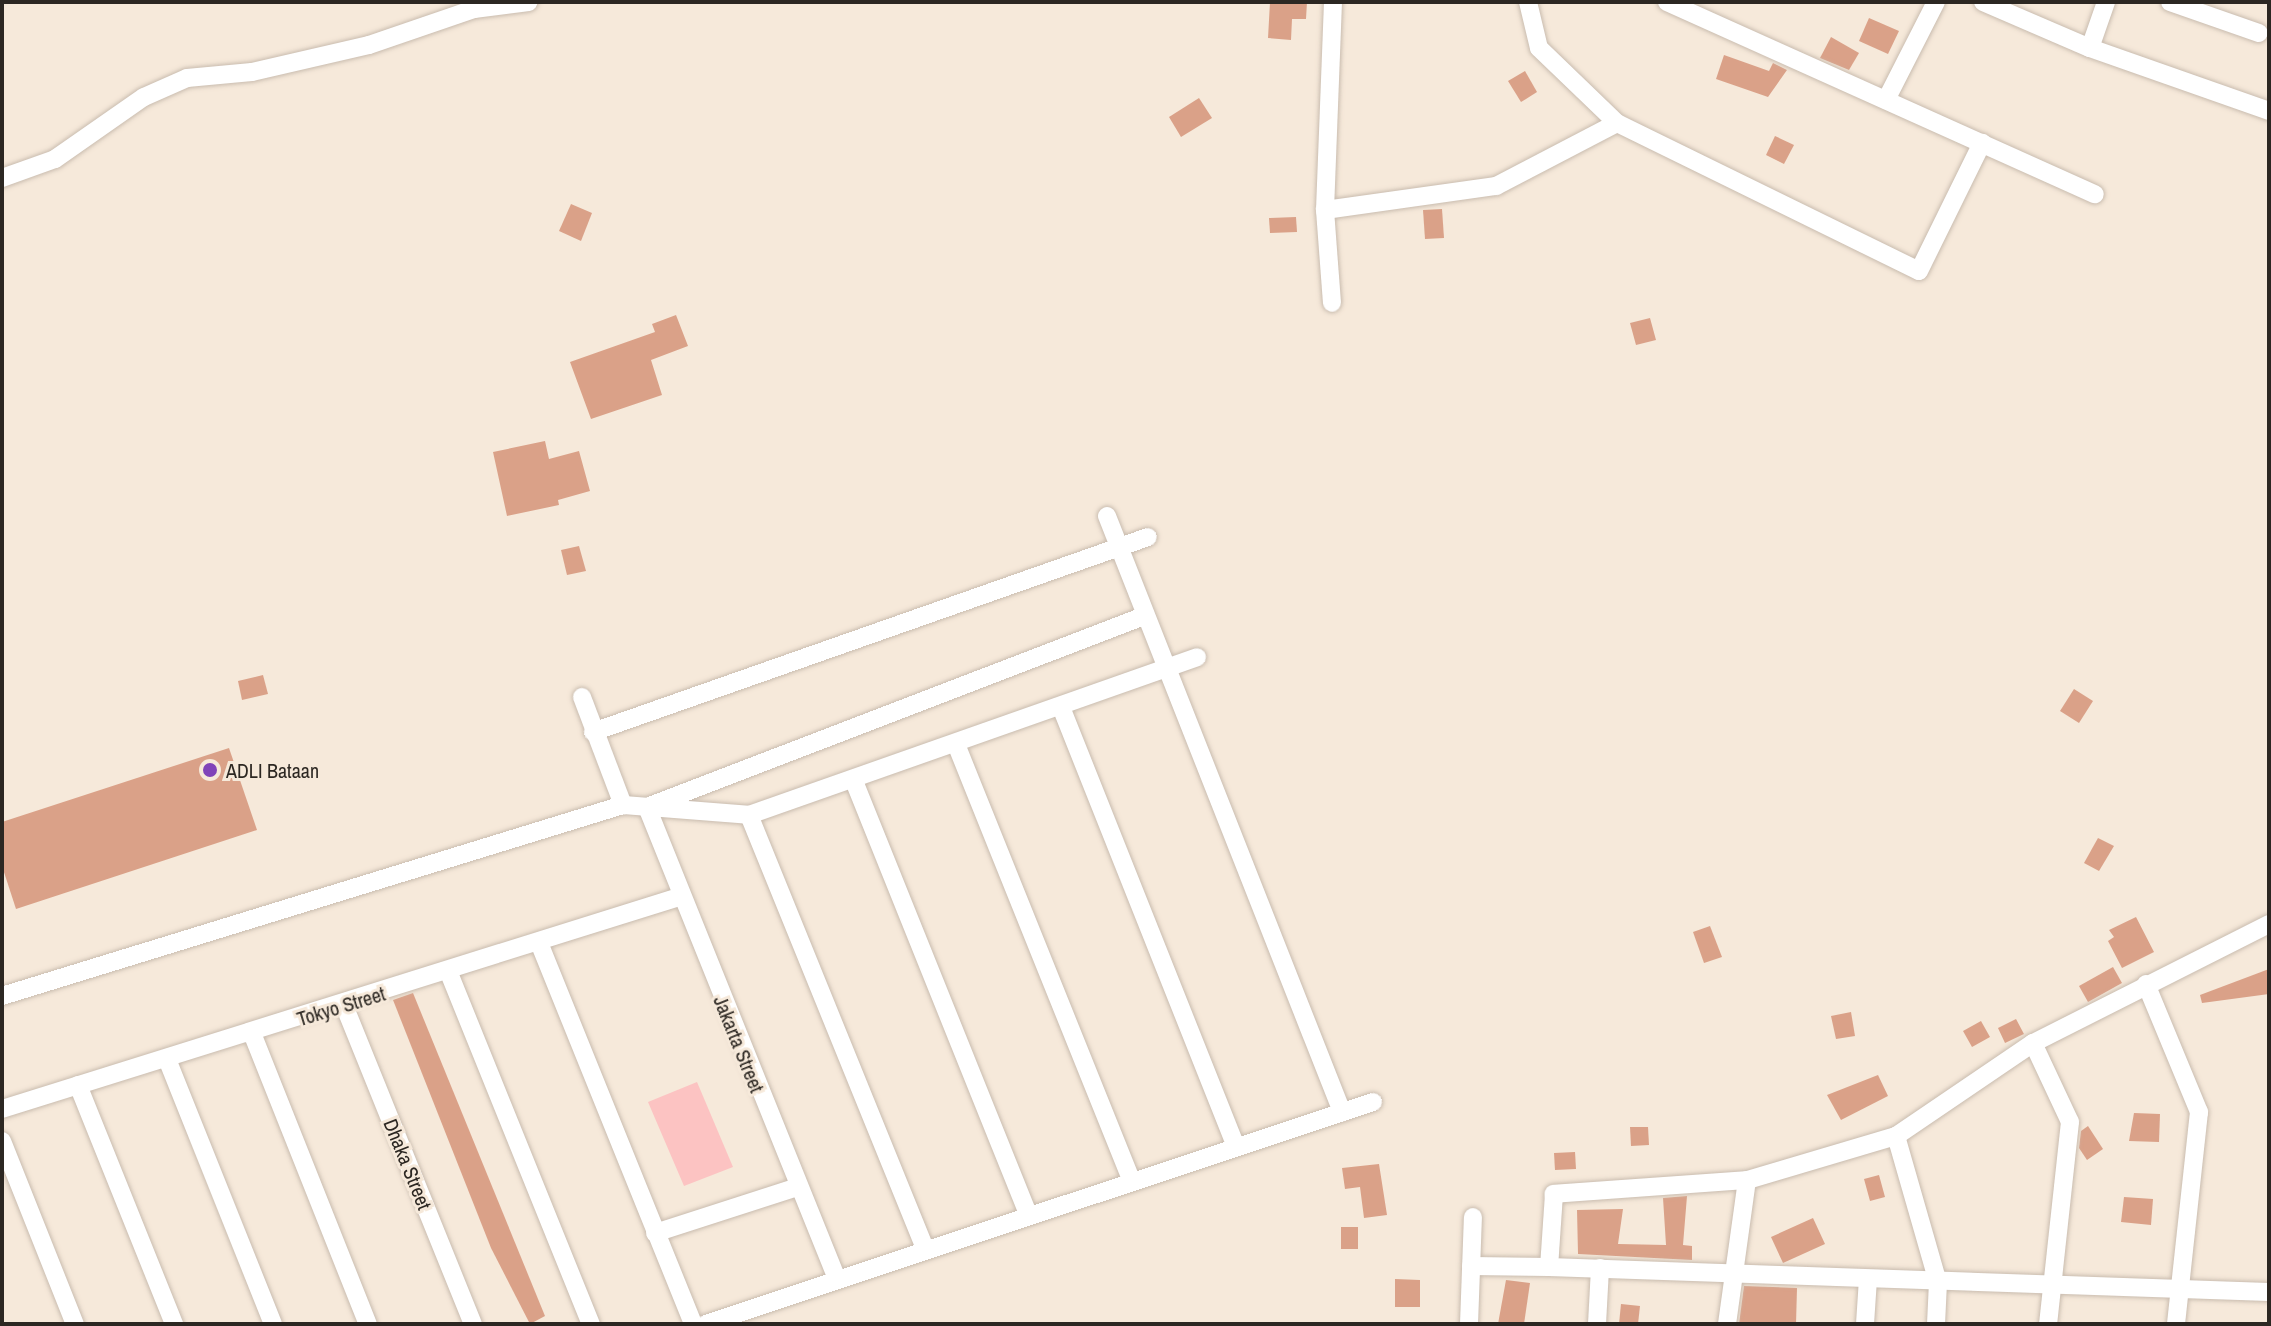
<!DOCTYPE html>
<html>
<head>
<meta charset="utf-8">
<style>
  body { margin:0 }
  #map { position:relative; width:2271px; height:1326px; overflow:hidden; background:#f6e9da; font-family:"Archivo Narrow",sans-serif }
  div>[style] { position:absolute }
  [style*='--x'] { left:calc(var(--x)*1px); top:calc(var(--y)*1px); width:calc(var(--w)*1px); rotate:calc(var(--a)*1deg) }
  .green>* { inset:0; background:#fcc3c2 }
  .building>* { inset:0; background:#daa188 }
  .roads { filter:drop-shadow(0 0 2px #c9bcaf) drop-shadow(0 0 2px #c9bcaf) }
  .minor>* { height:18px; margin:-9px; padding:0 9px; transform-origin:9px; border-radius:9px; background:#fff }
  .dots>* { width:22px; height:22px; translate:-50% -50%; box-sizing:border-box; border:4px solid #f6e9da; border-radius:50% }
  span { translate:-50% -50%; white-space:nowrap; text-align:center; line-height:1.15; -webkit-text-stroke:6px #f6e9da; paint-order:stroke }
  .poi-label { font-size:20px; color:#2c2722 }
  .left { translate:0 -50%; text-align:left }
  .street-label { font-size:20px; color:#2c2722 }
  .frame { position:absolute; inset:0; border:4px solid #2c2722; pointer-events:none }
</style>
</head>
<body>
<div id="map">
  <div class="green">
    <i style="clip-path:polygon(697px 1082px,733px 1167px,684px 1186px,648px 1102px)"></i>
  </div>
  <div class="building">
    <i style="clip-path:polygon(1270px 2px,1307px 2px,1306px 19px,1292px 19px,1291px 40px,1268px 38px)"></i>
    <i style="clip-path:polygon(1869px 18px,1899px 31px,1888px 54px,1859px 41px)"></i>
    <i style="clip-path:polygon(1831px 37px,1859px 53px,1849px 70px,1820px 58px)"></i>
    <i style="clip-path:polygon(1724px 55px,1769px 71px,1773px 63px,1787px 70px,1768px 97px,1716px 79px)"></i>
    <i style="clip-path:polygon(1525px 71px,1537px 92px,1521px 102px,1508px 81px)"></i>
    <i style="clip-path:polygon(1199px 98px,1212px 118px,1181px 137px,1169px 117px)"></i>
    <i style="clip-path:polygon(1775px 136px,1794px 145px,1784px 164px,1766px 155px)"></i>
    <i style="clip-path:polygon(571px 204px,592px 213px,581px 241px,559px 231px)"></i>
    <i style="clip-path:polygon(1442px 209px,1444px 238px,1425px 239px,1423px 210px)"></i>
    <i style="clip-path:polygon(1296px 217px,1297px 232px,1270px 233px,1269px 218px)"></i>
    <i style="clip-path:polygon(676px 315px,688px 346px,651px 360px,662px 395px,591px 419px,570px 362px,655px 332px,652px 324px)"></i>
    <i style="clip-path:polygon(1650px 318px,1656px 340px,1636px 345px,1630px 323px)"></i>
    <i style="clip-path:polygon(545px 441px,549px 459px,579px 451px,590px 491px,558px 500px,559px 505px,507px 516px,493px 452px)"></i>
    <i style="clip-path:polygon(579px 546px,586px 571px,567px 575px,561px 550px)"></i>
    <i style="clip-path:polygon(263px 675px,268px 694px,242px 700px,238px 681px)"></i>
    <i style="clip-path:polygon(2074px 689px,2093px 701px,2079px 723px,2060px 711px)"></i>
    <i style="clip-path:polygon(229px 748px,257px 830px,16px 909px,2px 866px,2px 822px)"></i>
    <i style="clip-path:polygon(2098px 838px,2114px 846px,2099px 871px,2084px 863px)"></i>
    <i style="clip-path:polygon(2136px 917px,2154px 952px,2122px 968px,2108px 941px,2114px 937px,2109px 930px)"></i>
    <i style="clip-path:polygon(1710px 926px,1722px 957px,1704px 963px,1693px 932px)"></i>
    <i style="clip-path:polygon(2113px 967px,2122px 983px,2088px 1002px,2079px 986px)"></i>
    <i style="clip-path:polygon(2269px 969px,2269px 994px,2202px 1003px,2200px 995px)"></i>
    <i style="clip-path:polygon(413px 993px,545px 1316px,530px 1324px,491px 1248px,393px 1000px)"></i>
    <i style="clip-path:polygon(1851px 1012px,1855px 1036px,1836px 1039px,1831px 1016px)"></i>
    <i style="clip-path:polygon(2016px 1019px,2024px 1034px,2005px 1043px,1998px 1028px)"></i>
    <i style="clip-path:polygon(1981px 1021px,1990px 1037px,1972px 1047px,1963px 1031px)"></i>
    <i style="clip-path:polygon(1878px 1075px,1888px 1096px,1841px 1120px,1827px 1095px)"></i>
    <i style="clip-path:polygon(2134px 1113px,2160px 1114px,2159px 1142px,2129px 1141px)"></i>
    <i style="clip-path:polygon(2088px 1126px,2103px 1149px,2087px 1160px,2079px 1148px,2081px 1131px)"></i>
    <i style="clip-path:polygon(1630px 1127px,1648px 1127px,1649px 1145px,1631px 1146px)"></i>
    <i style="clip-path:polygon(1575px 1152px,1576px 1169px,1555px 1170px,1554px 1153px)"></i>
    <i style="clip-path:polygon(1379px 1164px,1387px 1215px,1364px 1218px,1360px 1187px,1345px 1189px,1342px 1168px)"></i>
    <i style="clip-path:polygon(1879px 1175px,1885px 1197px,1870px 1201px,1864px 1179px)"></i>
    <i style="clip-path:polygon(1687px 1196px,1683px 1245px,1692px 1246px,1692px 1260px,1578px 1254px,1577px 1210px,1623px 1209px,1618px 1244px,1666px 1245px,1663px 1198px)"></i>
    <i style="clip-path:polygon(2124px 1197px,2153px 1199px,2151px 1225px,2121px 1222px)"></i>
    <i style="clip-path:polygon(1813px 1218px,1825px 1244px,1783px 1263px,1771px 1237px)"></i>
    <i style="clip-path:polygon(1341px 1227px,1358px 1227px,1358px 1249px,1341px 1249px)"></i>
    <i style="clip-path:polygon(1395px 1279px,1420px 1280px,1420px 1307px,1395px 1307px)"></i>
    <i style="clip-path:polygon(1506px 1280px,1530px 1283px,1524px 1324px,1498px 1324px)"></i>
    <i style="clip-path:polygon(1744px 1286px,1797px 1288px,1796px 1324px,1739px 1324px)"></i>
    <i style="clip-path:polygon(1621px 1304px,1640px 1306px,1638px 1324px,1619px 1324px)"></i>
  </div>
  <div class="roads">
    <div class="minor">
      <i style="--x:1333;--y:2;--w:208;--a:92.2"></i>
      <i style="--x:1325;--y:210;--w:173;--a:-8"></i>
      <i style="--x:1496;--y:186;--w:136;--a:-27.5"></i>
      <i style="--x:1528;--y:2;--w:47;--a:76.6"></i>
      <i style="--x:1539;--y:48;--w:108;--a:43.9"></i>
      <i style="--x:1617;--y:123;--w:336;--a:26.1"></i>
      <i style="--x:1919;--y:271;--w:143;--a:-63.8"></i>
      <i style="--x:1667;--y:2;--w:469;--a:24.2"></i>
      <i style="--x:1983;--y:2;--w:116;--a:23.3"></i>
      <i style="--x:2090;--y:48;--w:190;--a:19.4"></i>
      <i style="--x:2170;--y:2;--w:94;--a:19.2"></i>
      <i style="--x:2090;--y:48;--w:49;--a:-70.8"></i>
      <i style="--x:1886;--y:100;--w:110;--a:-63"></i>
      <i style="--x:2;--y:178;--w:56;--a:-19.7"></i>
      <i style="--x:55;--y:159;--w:108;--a:-34.9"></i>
      <i style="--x:144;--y:97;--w:47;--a:-23.8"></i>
      <i style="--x:187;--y:78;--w:65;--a:-5.3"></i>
      <i style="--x:252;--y:72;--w:120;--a:-13"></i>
      <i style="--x:369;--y:45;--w:111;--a:-18.9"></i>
      <i style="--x:474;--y:9;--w:55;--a:-7.3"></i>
      <i style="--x:1325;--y:210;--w:93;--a:85.7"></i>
      <i style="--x:1107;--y:516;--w:641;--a:68.48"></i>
      <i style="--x:582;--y:697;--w:116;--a:69.2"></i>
      <i style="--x:1061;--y:707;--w:471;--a:68.3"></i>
      <i style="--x:593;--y:732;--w:588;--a:-19.36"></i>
      <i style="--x:956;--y:744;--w:471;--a:68.1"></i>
      <i style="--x:854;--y:781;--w:469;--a:68.1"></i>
      <i style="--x:749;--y:815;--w:470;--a:67.9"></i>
      <i style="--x:2269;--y:924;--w:264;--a:153.2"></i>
      <i style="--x:2033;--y:1043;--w:166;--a:145.8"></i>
      <i style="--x:1896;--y:1136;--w:155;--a:163.5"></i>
      <i style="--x:1747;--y:1180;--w:194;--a:175.9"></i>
      <i style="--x:1554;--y:1194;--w:73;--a:93.9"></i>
      <i style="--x:1549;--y:1267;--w:720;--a:1.99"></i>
      <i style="--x:540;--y:945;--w:409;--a:68"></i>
      <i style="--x:449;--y:973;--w:379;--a:68"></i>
      <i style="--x:2146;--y:984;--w:139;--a:67.5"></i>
      <i style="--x:2199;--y:1112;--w:213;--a:96.2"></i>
      <i style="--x:2;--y:996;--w:650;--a:-17.1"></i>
      <i style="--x:623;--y:805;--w:126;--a:4.5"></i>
      <i style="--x:749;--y:815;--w:475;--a:-19.4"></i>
      <i style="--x:344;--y:1005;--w:344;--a:68"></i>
      <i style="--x:252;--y:1033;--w:313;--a:68.3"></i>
      <i style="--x:2033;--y:1043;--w:87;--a:64.9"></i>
      <i style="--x:2070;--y:1122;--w:203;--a:96.2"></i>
      <i style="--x:167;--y:1059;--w:285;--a:68.2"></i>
      <i style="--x:78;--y:1085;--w:258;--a:68.1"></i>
      <i style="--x:2;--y:1109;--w:709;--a:-17.39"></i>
      <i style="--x:1896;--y:1136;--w:152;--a:74"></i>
      <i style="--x:1938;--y:1282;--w:42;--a:92.7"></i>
      <i style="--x:2;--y:1141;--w:197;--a:68.3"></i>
      <i style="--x:655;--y:1233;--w:149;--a:-17.9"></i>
      <i style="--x:1471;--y:1266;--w:78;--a:0.7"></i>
      <i style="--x:837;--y:1279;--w:509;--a:-111.93"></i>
      <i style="--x:647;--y:807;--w:532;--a:-21.02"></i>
      <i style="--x:706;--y:1324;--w:703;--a:-18.41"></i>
      <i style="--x:1469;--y:1324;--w:107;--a:-87.9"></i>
      <i style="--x:1597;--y:1324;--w:56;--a:-86.9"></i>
      <i style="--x:1727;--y:1324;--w:145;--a:-82.1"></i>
      <i style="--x:1865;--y:1324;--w:45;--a:-86.2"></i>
    </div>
  </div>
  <div class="dots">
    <i style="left:210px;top:770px;background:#8043b9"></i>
  </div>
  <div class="poi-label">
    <span class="left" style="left:226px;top:770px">ADLI Bataan</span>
  </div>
  <div class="street-label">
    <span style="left:341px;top:1006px;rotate:-17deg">Tokyo Street</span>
    <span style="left:739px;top:1044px;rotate:68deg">Jakarta Street</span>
    <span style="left:408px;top:1164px;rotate:68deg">Dhaka Street</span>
  </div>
  <div class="frame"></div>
</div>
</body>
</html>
